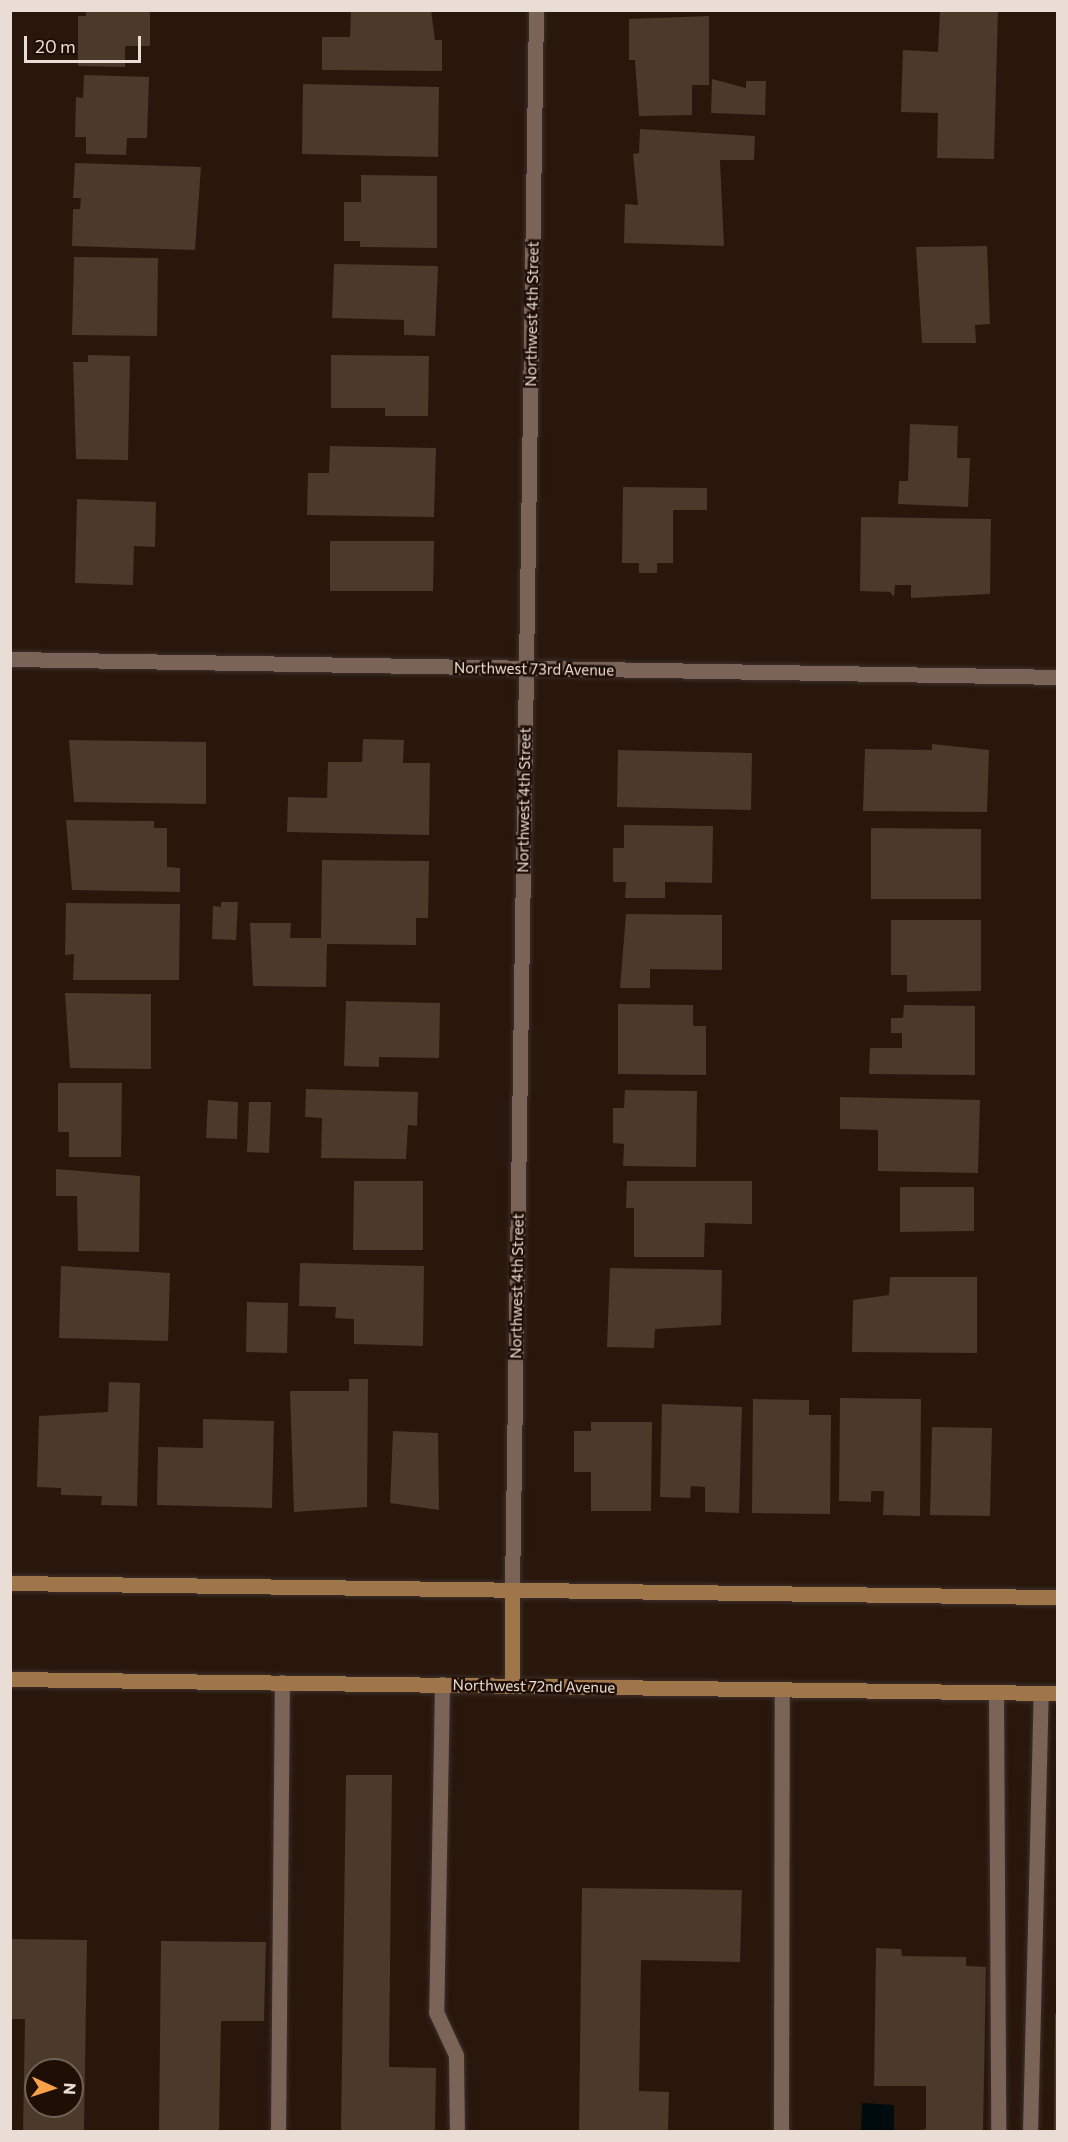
<!DOCTYPE html>
<html>
<head>
<meta charset="utf-8">
<style>
  body { margin:0 }
  #map { position:relative; width:1068px; height:2142px; overflow:hidden; background:#29170c; font-family:Commissioner,sans-serif }
  div>[style] { position:absolute }
  [style*='--x'] { left:calc(var(--x)*1px); top:calc(var(--y)*1px); width:calc(var(--w)*1px); rotate:calc(var(--a)*1deg) }
  .water>* { inset:0; background:#000b0e }
  .building>* { inset:0; background:#4b392a }
  .roads { filter:drop-shadow(0 0 2px #3c2f2b) drop-shadow(0 0 2px #3c2f2b) }
  .service>* { height:15px; margin:-7.5px; padding:0 7.5px; transform-origin:7.5px; border-radius:7.5px; background:#7a6457 }
  .minor>* { height:15px; margin:-7.5px; padding:0 7.5px; transform-origin:7.5px; border-radius:7.5px; background:#7a6457 }
  .secondary>* { height:15px; margin:-7.5px; padding:0 7.5px; transform-origin:7.5px; border-radius:7.5px; background:#9f754a }
  span { translate:-50% -50%; white-space:nowrap; text-align:center; line-height:1.15; -webkit-text-stroke:5px #1f0e04; paint-order:stroke }
  .street-label { font-size:15px; color:#eaddd6 }
  .frame { position:absolute; inset:0; border:12px solid #eaddd6; pointer-events:none }
  .north { position:absolute; left:24px; top:2058px; width:60px; height:60px; box-sizing:border-box; background:#1f0e04; border:2px solid #706158; border-radius:50%; rotate:93deg; font-size:16px; font-weight:700; line-height:24px; text-align:center; color:#eaddd6 }
  .north::after { content:''; display:block; margin:auto; width:21px; height:27px; background:#f8a14a; clip-path:polygon(50% 0,100% 100%,50% 72%,0 100%) }
  .scale { position:absolute; left:24px; top:36px; width:117px; height:27px; box-sizing:border-box; border:3px solid #eaddd6; border-top:0; padding-left:8px; font-size:18px; line-height:21px; white-space:nowrap; color:#eaddd6; -webkit-text-stroke:4px #1f0e04; paint-order:stroke }
</style>
</head>
<body>
<div id="map">
  <div class="water">
    <i style="clip-path:polygon(862px 2103px,894px 2105px,894px 2131px,861px 2131px)"></i>
  </div>
  <div class="building">
    <i style="clip-path:polygon(86px 10px,150px 10px,150px 46px,125px 46px,125px 67px,78px 66px,78px 16px,86px 16px)"></i>
    <i style="clip-path:polygon(351px 10px,431px 10px,435px 40px,442px 40px,442px 71px,322px 70px,322px 37px,350px 37px)"></i>
    <i style="clip-path:polygon(940px 10px,998px 10px,994px 159px,937px 158px,938px 113px,901px 112px,903px 50px,938px 52px)"></i>
    <i style="clip-path:polygon(709px 16px,709px 85px,692px 85px,692px 115px,639px 116px,635px 60px,629px 60px,629px 19px)"></i>
    <i style="clip-path:polygon(84px 75px,149px 77px,147px 138px,127px 138px,126px 155px,86px 154px,86px 137px,75px 137px,76px 97px,83px 98px)"></i>
    <i style="clip-path:polygon(712px 79px,746px 88px,746px 81px,766px 81px,765px 115px,711px 113px)"></i>
    <i style="clip-path:polygon(303px 84px,439px 87px,438px 157px,302px 154px)"></i>
    <i style="clip-path:polygon(640px 129px,755px 136px,754px 160px,720px 160px,724px 246px,624px 243px,625px 204px,638px 205px,633px 154px,639px 153px)"></i>
    <i style="clip-path:polygon(75px 163px,201px 167px,195px 250px,72px 246px,73px 209px,80px 209px,81px 198px,73px 198px)"></i>
    <i style="clip-path:polygon(361px 175px,437px 176px,437px 248px,360px 247px,360px 241px,344px 241px,344px 202px,361px 202px)"></i>
    <i style="clip-path:polygon(987px 246px,990px 324px,975px 325px,976px 343px,922px 343px,916px 247px)"></i>
    <i style="clip-path:polygon(74px 257px,158px 258px,157px 336px,72px 335px)"></i>
    <i style="clip-path:polygon(334px 264px,438px 266px,435px 336px,404px 335px,404px 320px,332px 318px)"></i>
    <i style="clip-path:polygon(88px 355px,130px 356px,128px 460px,76px 459px,73px 362px,88px 362px)"></i>
    <i style="clip-path:polygon(331px 355px,429px 356px,428px 416px,385px 416px,385px 408px,331px 408px)"></i>
    <i style="clip-path:polygon(910px 424px,958px 426px,957px 458px,970px 458px,968px 507px,898px 504px,899px 481px,908px 481px)"></i>
    <i style="clip-path:polygon(330px 446px,436px 448px,434px 517px,307px 515px,308px 473px,329px 473px)"></i>
    <i style="clip-path:polygon(623px 487px,707px 488px,707px 510px,673px 510px,673px 563px,657px 563px,657px 573px,639px 573px,639px 563px,622px 563px)"></i>
    <i style="clip-path:polygon(77px 499px,156px 502px,155px 547px,134px 546px,133px 585px,75px 583px)"></i>
    <i style="clip-path:polygon(861px 517px,991px 519px,990px 594px,911px 598px,911px 585px,895px 585px,894px 597px,890px 592px,860px 591px)"></i>
    <i style="clip-path:polygon(330px 541px,434px 541px,433px 591px,330px 591px)"></i>
    <i style="clip-path:polygon(363px 739px,404px 740px,403px 763px,430px 763px,429px 835px,287px 832px,288px 797px,327px 798px,328px 762px,362px 762px)"></i>
    <i style="clip-path:polygon(69px 740px,206px 742px,206px 804px,74px 802px)"></i>
    <i style="clip-path:polygon(932px 744px,989px 750px,987px 812px,863px 811px,865px 749px,932px 750px)"></i>
    <i style="clip-path:polygon(618px 750px,752px 753px,751px 810px,617px 807px)"></i>
    <i style="clip-path:polygon(66px 820px,154px 821px,154px 828px,167px 828px,167px 867px,180px 868px,180px 892px,72px 890px)"></i>
    <i style="clip-path:polygon(624px 825px,713px 826px,712px 883px,665px 882px,665px 898px,625px 898px,626px 882px,613px 882px,613px 848px,624px 848px)"></i>
    <i style="clip-path:polygon(871px 828px,981px 829px,981px 899px,871px 899px)"></i>
    <i style="clip-path:polygon(322px 860px,429px 861px,428px 918px,416px 918px,416px 945px,327px 944px,326px 987px,253px 986px,250px 923px,291px 923px,290px 938px,321px 938px)"></i>
    <i style="clip-path:polygon(221px 902px,238px 902px,236px 940px,212px 939px,213px 906px,221px 907px)"></i>
    <i style="clip-path:polygon(66px 903px,180px 904px,179px 980px,73px 980px,74px 954px,65px 955px)"></i>
    <i style="clip-path:polygon(626px 914px,722px 915px,722px 970px,650px 969px,650px 988px,620px 988px)"></i>
    <i style="clip-path:polygon(891px 920px,981px 920px,981px 991px,907px 992px,907px 975px,891px 975px)"></i>
    <i style="clip-path:polygon(65px 993px,151px 994px,151px 1069px,70px 1068px)"></i>
    <i style="clip-path:polygon(346px 1001px,440px 1003px,439px 1058px,379px 1057px,379px 1067px,344px 1066px)"></i>
    <i style="clip-path:polygon(618px 1004px,693px 1005px,693px 1026px,706px 1026px,706px 1075px,618px 1074px)"></i>
    <i style="clip-path:polygon(904px 1005px,975px 1006px,975px 1075px,869px 1074px,870px 1048px,902px 1048px,902px 1033px,891px 1033px,891px 1018px,903px 1018px)"></i>
    <i style="clip-path:polygon(58px 1083px,122px 1083px,121px 1157px,69px 1157px,69px 1132px,58px 1132px)"></i>
    <i style="clip-path:polygon(306px 1089px,418px 1092px,417px 1126px,408px 1125px,406px 1159px,321px 1158px,322px 1118px,305px 1117px)"></i>
    <i style="clip-path:polygon(625px 1090px,697px 1091px,696px 1167px,623px 1166px,624px 1144px,613px 1143px,613px 1108px,624px 1108px)"></i>
    <i style="clip-path:polygon(840px 1097px,980px 1100px,978px 1173px,878px 1171px,878px 1130px,840px 1129px)"></i>
    <i style="clip-path:polygon(208px 1100px,238px 1102px,237px 1139px,206px 1138px)"></i>
    <i style="clip-path:polygon(249px 1102px,271px 1102px,269px 1153px,247px 1152px)"></i>
    <i style="clip-path:polygon(56px 1169px,140px 1176px,139px 1252px,78px 1251px,77px 1196px,56px 1196px)"></i>
    <i style="clip-path:polygon(354px 1181px,423px 1181px,423px 1250px,353px 1250px)"></i>
    <i style="clip-path:polygon(627px 1181px,752px 1181px,752px 1224px,705px 1223px,704px 1257px,634px 1257px,634px 1208px,626px 1208px)"></i>
    <i style="clip-path:polygon(900px 1187px,974px 1187px,974px 1231px,900px 1232px)"></i>
    <i style="clip-path:polygon(300px 1263px,424px 1266px,423px 1346px,354px 1344px,354px 1319px,335px 1318px,336px 1307px,299px 1306px)"></i>
    <i style="clip-path:polygon(61px 1266px,170px 1273px,168px 1341px,59px 1338px)"></i>
    <i style="clip-path:polygon(610px 1268px,722px 1270px,721px 1325px,655px 1329px,654px 1348px,607px 1347px)"></i>
    <i style="clip-path:polygon(890px 1277px,977px 1277px,977px 1353px,852px 1352px,853px 1300px,889px 1295px)"></i>
    <i style="clip-path:polygon(247px 1302px,288px 1303px,287px 1353px,246px 1352px)"></i>
    <i style="clip-path:polygon(349px 1379px,368px 1379px,367px 1507px,294px 1512px,290px 1391px,349px 1391px)"></i>
    <i style="clip-path:polygon(109px 1382px,140px 1383px,137px 1506px,101px 1505px,102px 1496px,61px 1495px,61px 1488px,37px 1487px,39px 1416px,108px 1412px)"></i>
    <i style="clip-path:polygon(840px 1398px,921px 1399px,920px 1516px,883px 1515px,884px 1491px,871px 1491px,871px 1502px,839px 1501px)"></i>
    <i style="clip-path:polygon(753px 1399px,809px 1400px,809px 1415px,831px 1415px,830px 1514px,752px 1513px)"></i>
    <i style="clip-path:polygon(662px 1404px,742px 1407px,739px 1513px,705px 1512px,705px 1487px,691px 1486px,690px 1498px,660px 1497px)"></i>
    <i style="clip-path:polygon(203px 1419px,274px 1421px,272px 1508px,157px 1505px,158px 1447px,203px 1448px)"></i>
    <i style="clip-path:polygon(591px 1422px,652px 1422px,651px 1511px,591px 1511px,591px 1472px,574px 1472px,574px 1431px,591px 1431px)"></i>
    <i style="clip-path:polygon(932px 1427px,992px 1428px,990px 1516px,930px 1515px)"></i>
    <i style="clip-path:polygon(393px 1431px,438px 1433px,439px 1510px,390px 1503px)"></i>
    <i style="clip-path:polygon(346px 1775px,392px 1775px,389px 2067px,436px 2068px,435px 2132px,341px 2132px)"></i>
    <i style="clip-path:polygon(582px 1888px,742px 1890px,740px 1962px,641px 1960px,639px 2091px,669px 2092px,668px 2132px,579px 2132px)"></i>
    <i style="clip-path:polygon(evenodd,10px 1939px,87px 1940px,84px 2132px,23px 2132px,25px 2019px,10px 2019px,10px 1939px,36px 2070px,72px 2070px,72px 2106px,36px 2106px,36px 2070px)"></i>
    <i style="clip-path:polygon(161px 1941px,266px 1942px,264px 2021px,221px 2021px,219px 2132px,159px 2132px)"></i>
    <i style="clip-path:polygon(876px 1948px,901px 1949px,902px 1956px,966px 1957px,966px 1966px,986px 1967px,983px 2132px,906px 2132px,926px 2129px,926px 2086px,874px 2086px)"></i>
    <i style="clip-path:polygon(1055px 2014px,1058px 2014px,1058px 2132px,1054px 2132px)"></i>
  </div>
  <div class="roads">
    <div class="service">
      <i style="--x:442;--y:1684;--w:328;--a:91"></i>
      <i style="--x:436;--y:2012;--w:47;--a:65.1"></i>
      <i style="--x:456;--y:2055;--w:77;--a:89.3"></i>
      <i style="--x:996;--y:1692;--w:440;--a:89.7"></i>
      <i style="--x:278;--y:2132;--w:450;--a:-89.5"></i>
      <i style="--x:781;--y:2132;--w:443;--a:-89.9"></i>
      <i style="--x:1030;--y:2132;--w:439;--a:-88.6"></i>
    </div>
    <div class="minor">
      <i style="--x:10;--y:659;--w:1048;--a:0.98"></i>
      <i style="--x:512;--y:1590;--w:1580;--a:-89.13"></i>
    </div>
    <div class="secondary">
      <i style="--x:10;--y:1583;--w:1048;--a:0.77"></i>
      <i style="--x:10;--y:1679;--w:1048;--a:0.77"></i>
      <i style="--x:512;--y:1686;--w:96;--a:-90"></i>
    </div>
  </div>
  <div class="street-label">
    <span style="left:532px;top:314px;rotate:-89deg">Northwest 4th Street</span>
    <span style="left:534px;top:669px;rotate:1deg">Northwest 73rd Avenue</span>
    <span style="left:524px;top:800px;rotate:-89deg">Northwest 4th Street</span>
    <span style="left:517px;top:1286px;rotate:-89deg">Northwest 4th Street</span>
    <span style="left:534px;top:1686px;rotate:1deg">Northwest 72nd Avenue</span>
  </div>
  <div class="frame"></div>
  <div class="north">N</div>
  <div class="scale">20 m</div>
</div>
</body>
</html>
